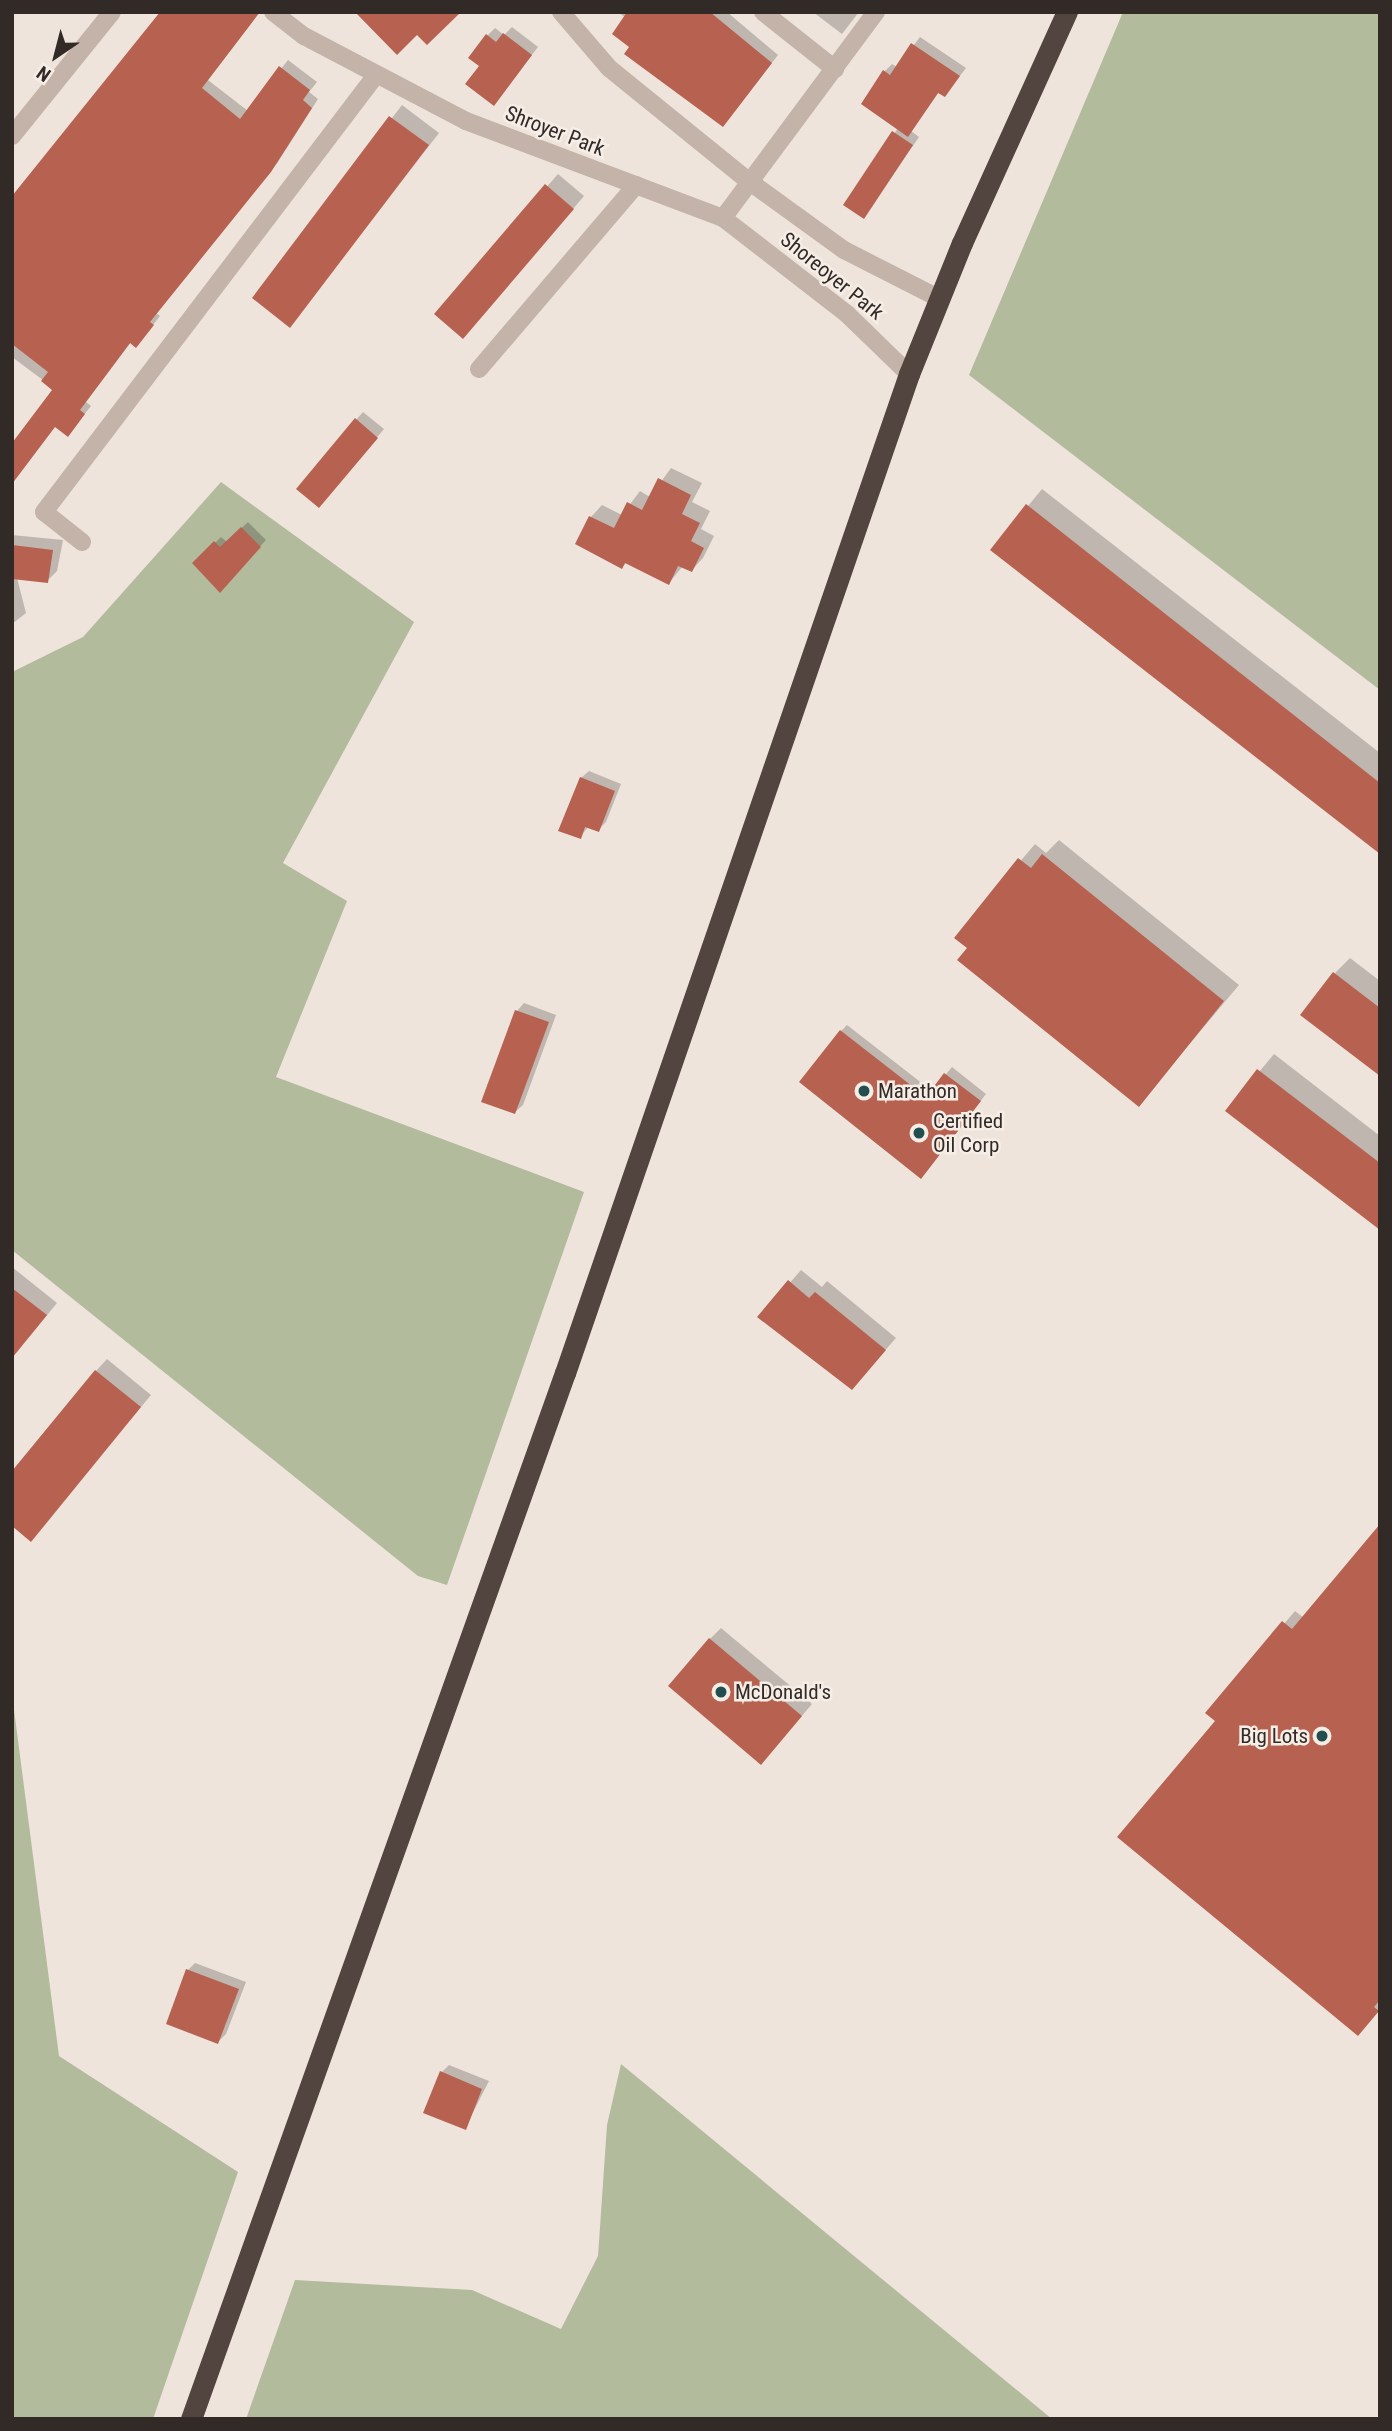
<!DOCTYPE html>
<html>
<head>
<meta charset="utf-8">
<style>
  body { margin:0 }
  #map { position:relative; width:1392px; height:2431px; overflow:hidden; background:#eee4db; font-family:"Roboto Condensed",sans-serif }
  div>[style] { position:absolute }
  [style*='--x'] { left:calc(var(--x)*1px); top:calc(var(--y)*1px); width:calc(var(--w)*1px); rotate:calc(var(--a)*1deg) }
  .green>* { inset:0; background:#b3bb9d }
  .shadow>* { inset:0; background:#0003 }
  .building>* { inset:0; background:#b76250 }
  .minor>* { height:18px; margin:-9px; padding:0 9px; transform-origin:9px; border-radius:9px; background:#c4b3a8 }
  .highway>* { height:21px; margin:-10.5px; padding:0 10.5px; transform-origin:10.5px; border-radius:10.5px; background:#52443f }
  .dots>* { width:19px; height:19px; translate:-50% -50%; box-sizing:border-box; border:4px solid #f6eee6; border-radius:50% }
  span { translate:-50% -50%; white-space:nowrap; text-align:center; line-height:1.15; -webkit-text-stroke:5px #f6eee6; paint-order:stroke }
  .street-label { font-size:21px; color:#322a27 }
  .poi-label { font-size:21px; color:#322a27 }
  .left { translate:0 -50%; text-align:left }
  .right { translate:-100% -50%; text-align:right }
  .frame { position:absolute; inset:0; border:14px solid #322a27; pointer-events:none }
  .north { position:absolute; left:21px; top:21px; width:70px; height:70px; -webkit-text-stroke:5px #f6eee6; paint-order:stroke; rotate:215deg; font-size:19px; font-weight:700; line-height:28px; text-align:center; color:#322a27 }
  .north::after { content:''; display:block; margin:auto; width:24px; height:32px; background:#322a27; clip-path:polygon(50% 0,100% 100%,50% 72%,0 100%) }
</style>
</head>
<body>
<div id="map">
  <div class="green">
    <i style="clip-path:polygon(1123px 12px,1380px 12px,1380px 690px,969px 375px)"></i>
    <i style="clip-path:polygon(221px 482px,414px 622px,283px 863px,347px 901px,276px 1077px,584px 1192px,447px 1585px,418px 1576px,12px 1250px,12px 672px,83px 637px)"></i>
    <i style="clip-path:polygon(12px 1694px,59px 2056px,238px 2172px,153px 2419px,12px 2419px)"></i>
    <i style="clip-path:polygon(621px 2064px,1052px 2419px,246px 2419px,295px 2280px,472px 2290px,561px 2329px,598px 2256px,607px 2125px)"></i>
  </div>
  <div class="shadow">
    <i style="clip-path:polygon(241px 12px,253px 21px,208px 80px,248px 111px,288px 60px,317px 82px,309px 92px,318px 99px,278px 162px,156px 313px,160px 316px,143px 338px,131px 342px,86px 402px,91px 406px,68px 435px,56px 426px,55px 389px,12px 357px,12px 200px)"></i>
    <i style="clip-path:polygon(618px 12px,727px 12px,778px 55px,730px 117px,631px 47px,626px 18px)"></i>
    <i style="clip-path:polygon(813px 12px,859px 12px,842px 34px)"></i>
    <i style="clip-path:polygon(512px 27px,538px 47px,494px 104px,481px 66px,487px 36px,495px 28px,504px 35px)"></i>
    <i style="clip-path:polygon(920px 37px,966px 68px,945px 95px,939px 92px,911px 131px,919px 137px,864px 217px,846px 205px,898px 128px,884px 72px,892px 64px,897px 67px)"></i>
    <i style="clip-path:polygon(402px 105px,439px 133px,290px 326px,254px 298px)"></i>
    <i style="clip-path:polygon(558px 174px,584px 196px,474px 325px,436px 314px)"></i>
    <i style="clip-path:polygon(363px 412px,384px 429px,327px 498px,356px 420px)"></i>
    <i style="clip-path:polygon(671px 468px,702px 483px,692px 502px,710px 511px,701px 529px,714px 536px,703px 558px,692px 570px,683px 566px,669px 583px,627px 562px,622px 567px,591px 517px,602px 505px,622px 515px,640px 491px,650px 497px)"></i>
    <i style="clip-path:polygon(1042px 489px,1380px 753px,1380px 852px,992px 550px)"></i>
    <i style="clip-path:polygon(248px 522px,266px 540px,220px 590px,194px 563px,221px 537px,227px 542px)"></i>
    <i style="clip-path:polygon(12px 535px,63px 540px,57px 571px,47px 581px,17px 578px,26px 613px,12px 624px)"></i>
    <i style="clip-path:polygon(589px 771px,621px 784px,606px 822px,598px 830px,589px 826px,580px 837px,581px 778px)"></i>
    <i style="clip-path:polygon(1059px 840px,1239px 985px,1139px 1104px,956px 937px,1035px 844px,1046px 853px)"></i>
    <i style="clip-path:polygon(1350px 958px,1380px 981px,1380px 1074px,1335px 973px)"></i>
    <i style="clip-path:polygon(524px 1003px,556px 1015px,523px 1105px,515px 1112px,517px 1011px)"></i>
    <i style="clip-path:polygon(847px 1025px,932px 1091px,952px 1067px,986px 1094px,927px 1171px,841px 1031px)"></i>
    <i style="clip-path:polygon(1274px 1054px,1380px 1136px,1380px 1228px,1227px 1110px)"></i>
    <i style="clip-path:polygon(12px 1267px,57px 1303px,12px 1358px)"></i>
    <i style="clip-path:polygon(801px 1270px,822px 1287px,827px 1281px,896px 1338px,852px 1388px,760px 1317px)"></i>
    <i style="clip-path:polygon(107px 1359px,151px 1395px,31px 1539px,96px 1371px)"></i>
    <i style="clip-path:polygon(1380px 1526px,1380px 2010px,1358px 2033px,1120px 1837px,1217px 1721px,1208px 1713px,1295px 1611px,1304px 1618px)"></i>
    <i style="clip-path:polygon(721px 1628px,812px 1704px,772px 1751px,710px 1639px)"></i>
    <i style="clip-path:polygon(195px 1963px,246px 1982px,226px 2034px,218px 2042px,188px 1970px)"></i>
    <i style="clip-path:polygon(449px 2065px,489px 2081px,465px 2128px,442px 2072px)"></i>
  </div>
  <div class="building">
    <i style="clip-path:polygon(160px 12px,260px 12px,202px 88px,240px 119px,279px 66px,310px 90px,303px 100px,312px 108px,271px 172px,150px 322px,154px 325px,136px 348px,130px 343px,80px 410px,85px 414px,68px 437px,55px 427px,12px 484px,12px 443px,52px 390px,41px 381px,48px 372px,12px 344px,12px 196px)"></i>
    <i style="clip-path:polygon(355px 12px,461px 12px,427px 45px,417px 35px,397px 55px)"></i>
    <i style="clip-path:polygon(627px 12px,710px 12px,772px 63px,723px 127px,624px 54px,629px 47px,612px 34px)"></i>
    <i style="clip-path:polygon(503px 33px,532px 55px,494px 106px,465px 84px,479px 66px,468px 58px,486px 34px,496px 42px)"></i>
    <i style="clip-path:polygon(911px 43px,960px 76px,945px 97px,938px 93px,908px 137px,861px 104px,883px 70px,890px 75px)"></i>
    <i style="clip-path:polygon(389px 116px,429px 145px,290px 328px,252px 298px)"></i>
    <i style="clip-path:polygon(892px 131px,913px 145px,864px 219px,843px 205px)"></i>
    <i style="clip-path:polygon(545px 184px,574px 209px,463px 339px,434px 314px)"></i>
    <i style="clip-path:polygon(355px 418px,378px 438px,319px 508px,296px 489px)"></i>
    <i style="clip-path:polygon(658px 478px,691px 495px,682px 514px,700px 523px,691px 541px,704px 548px,692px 572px,678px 566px,669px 585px,625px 563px,622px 569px,575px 544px,589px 516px,614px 528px,627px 502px,642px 510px)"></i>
    <i style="clip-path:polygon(1026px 504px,1380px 783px,1380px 854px,990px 550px)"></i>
    <i style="clip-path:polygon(241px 527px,261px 547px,220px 593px,192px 563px,214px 541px,220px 547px)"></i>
    <i style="clip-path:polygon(12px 545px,53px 550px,48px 583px,12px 579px)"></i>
    <i style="clip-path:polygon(580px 777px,615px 791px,599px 832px,585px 827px,581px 839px,558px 831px)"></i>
    <i style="clip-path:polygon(1042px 854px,1224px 1001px,1139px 1107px,957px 960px,967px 948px,954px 938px,1018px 858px,1031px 868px)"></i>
    <i style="clip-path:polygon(1333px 972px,1380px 1008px,1380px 1076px,1300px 1015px)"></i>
    <i style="clip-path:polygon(515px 1010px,549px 1022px,515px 1114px,481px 1102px)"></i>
    <i style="clip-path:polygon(840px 1030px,926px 1097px,944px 1073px,981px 1101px,921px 1179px,799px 1082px)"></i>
    <i style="clip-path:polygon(1257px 1069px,1380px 1163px,1380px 1230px,1225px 1111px)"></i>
    <i style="clip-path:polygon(788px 1280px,809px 1298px,815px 1292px,886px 1350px,852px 1390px,757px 1317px)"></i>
    <i style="clip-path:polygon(12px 1288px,47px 1315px,12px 1358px)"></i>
    <i style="clip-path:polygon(95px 1370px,141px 1407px,31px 1542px,12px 1526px,12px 1471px)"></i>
    <i style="clip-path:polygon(1380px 1524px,1380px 2000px,1374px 2007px,1379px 2011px,1358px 2036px,1117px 1837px,1215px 1721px,1205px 1713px,1282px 1621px,1292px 1629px)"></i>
    <i style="clip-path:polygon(709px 1638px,802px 1716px,761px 1765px,668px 1686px)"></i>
    <i style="clip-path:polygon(186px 1969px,239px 1989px,218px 2044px,166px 2024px)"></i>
    <i style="clip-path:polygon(440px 2071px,482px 2089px,466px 2130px,423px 2113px)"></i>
  </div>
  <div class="minor">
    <i style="--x:273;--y:12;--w:39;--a:38"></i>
    <i style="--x:304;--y:36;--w:183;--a:27.7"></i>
    <i style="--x:466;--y:121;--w:275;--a:20.7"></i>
    <i style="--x:723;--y:218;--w:157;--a:37.7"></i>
    <i style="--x:847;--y:314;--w:86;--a:44.1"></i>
    <i style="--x:561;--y:12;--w:74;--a:49.4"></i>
    <i style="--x:609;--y:68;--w:181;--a:39"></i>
    <i style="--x:750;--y:182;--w:116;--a:35.9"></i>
    <i style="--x:844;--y:250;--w:108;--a:27"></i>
    <i style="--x:763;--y:12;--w:92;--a:38.4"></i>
    <i style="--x:12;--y:136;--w:159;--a:-51.1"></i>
    <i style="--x:723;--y:218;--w:257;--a:-53.4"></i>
    <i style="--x:479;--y:369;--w:242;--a:-49.5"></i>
    <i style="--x:82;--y:542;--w:48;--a:-141.7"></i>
    <i style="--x:44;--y:512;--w:549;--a:-52.78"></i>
  </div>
  <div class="highway">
    <i style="--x:191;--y:2419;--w:1111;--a:-70.33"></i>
    <i style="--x:565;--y:1373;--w:1057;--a:-71"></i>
    <i style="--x:909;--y:374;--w:141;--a:-68"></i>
    <i style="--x:962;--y:243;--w:254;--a:-65.6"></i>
  </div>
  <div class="dots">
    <i style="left:864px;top:1091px;background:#224e4f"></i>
    <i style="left:919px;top:1133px;background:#224e4f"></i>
    <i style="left:721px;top:1692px;background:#224e4f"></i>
    <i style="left:1322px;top:1736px;background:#224e4f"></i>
  </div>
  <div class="street-label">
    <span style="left:555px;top:131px;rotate:21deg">Shroyer Park</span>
    <span style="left:832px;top:276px;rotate:39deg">Shoreoyer Park</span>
  </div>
  <div class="poi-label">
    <span class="left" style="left:878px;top:1091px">Marathon</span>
    <span class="left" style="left:933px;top:1133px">Certified<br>Oil Corp</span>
    <span class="left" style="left:735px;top:1692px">McDonald's</span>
    <span class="right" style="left:1308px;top:1736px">Big Lots</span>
  </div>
  <div class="frame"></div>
  <div class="north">N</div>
</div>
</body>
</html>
